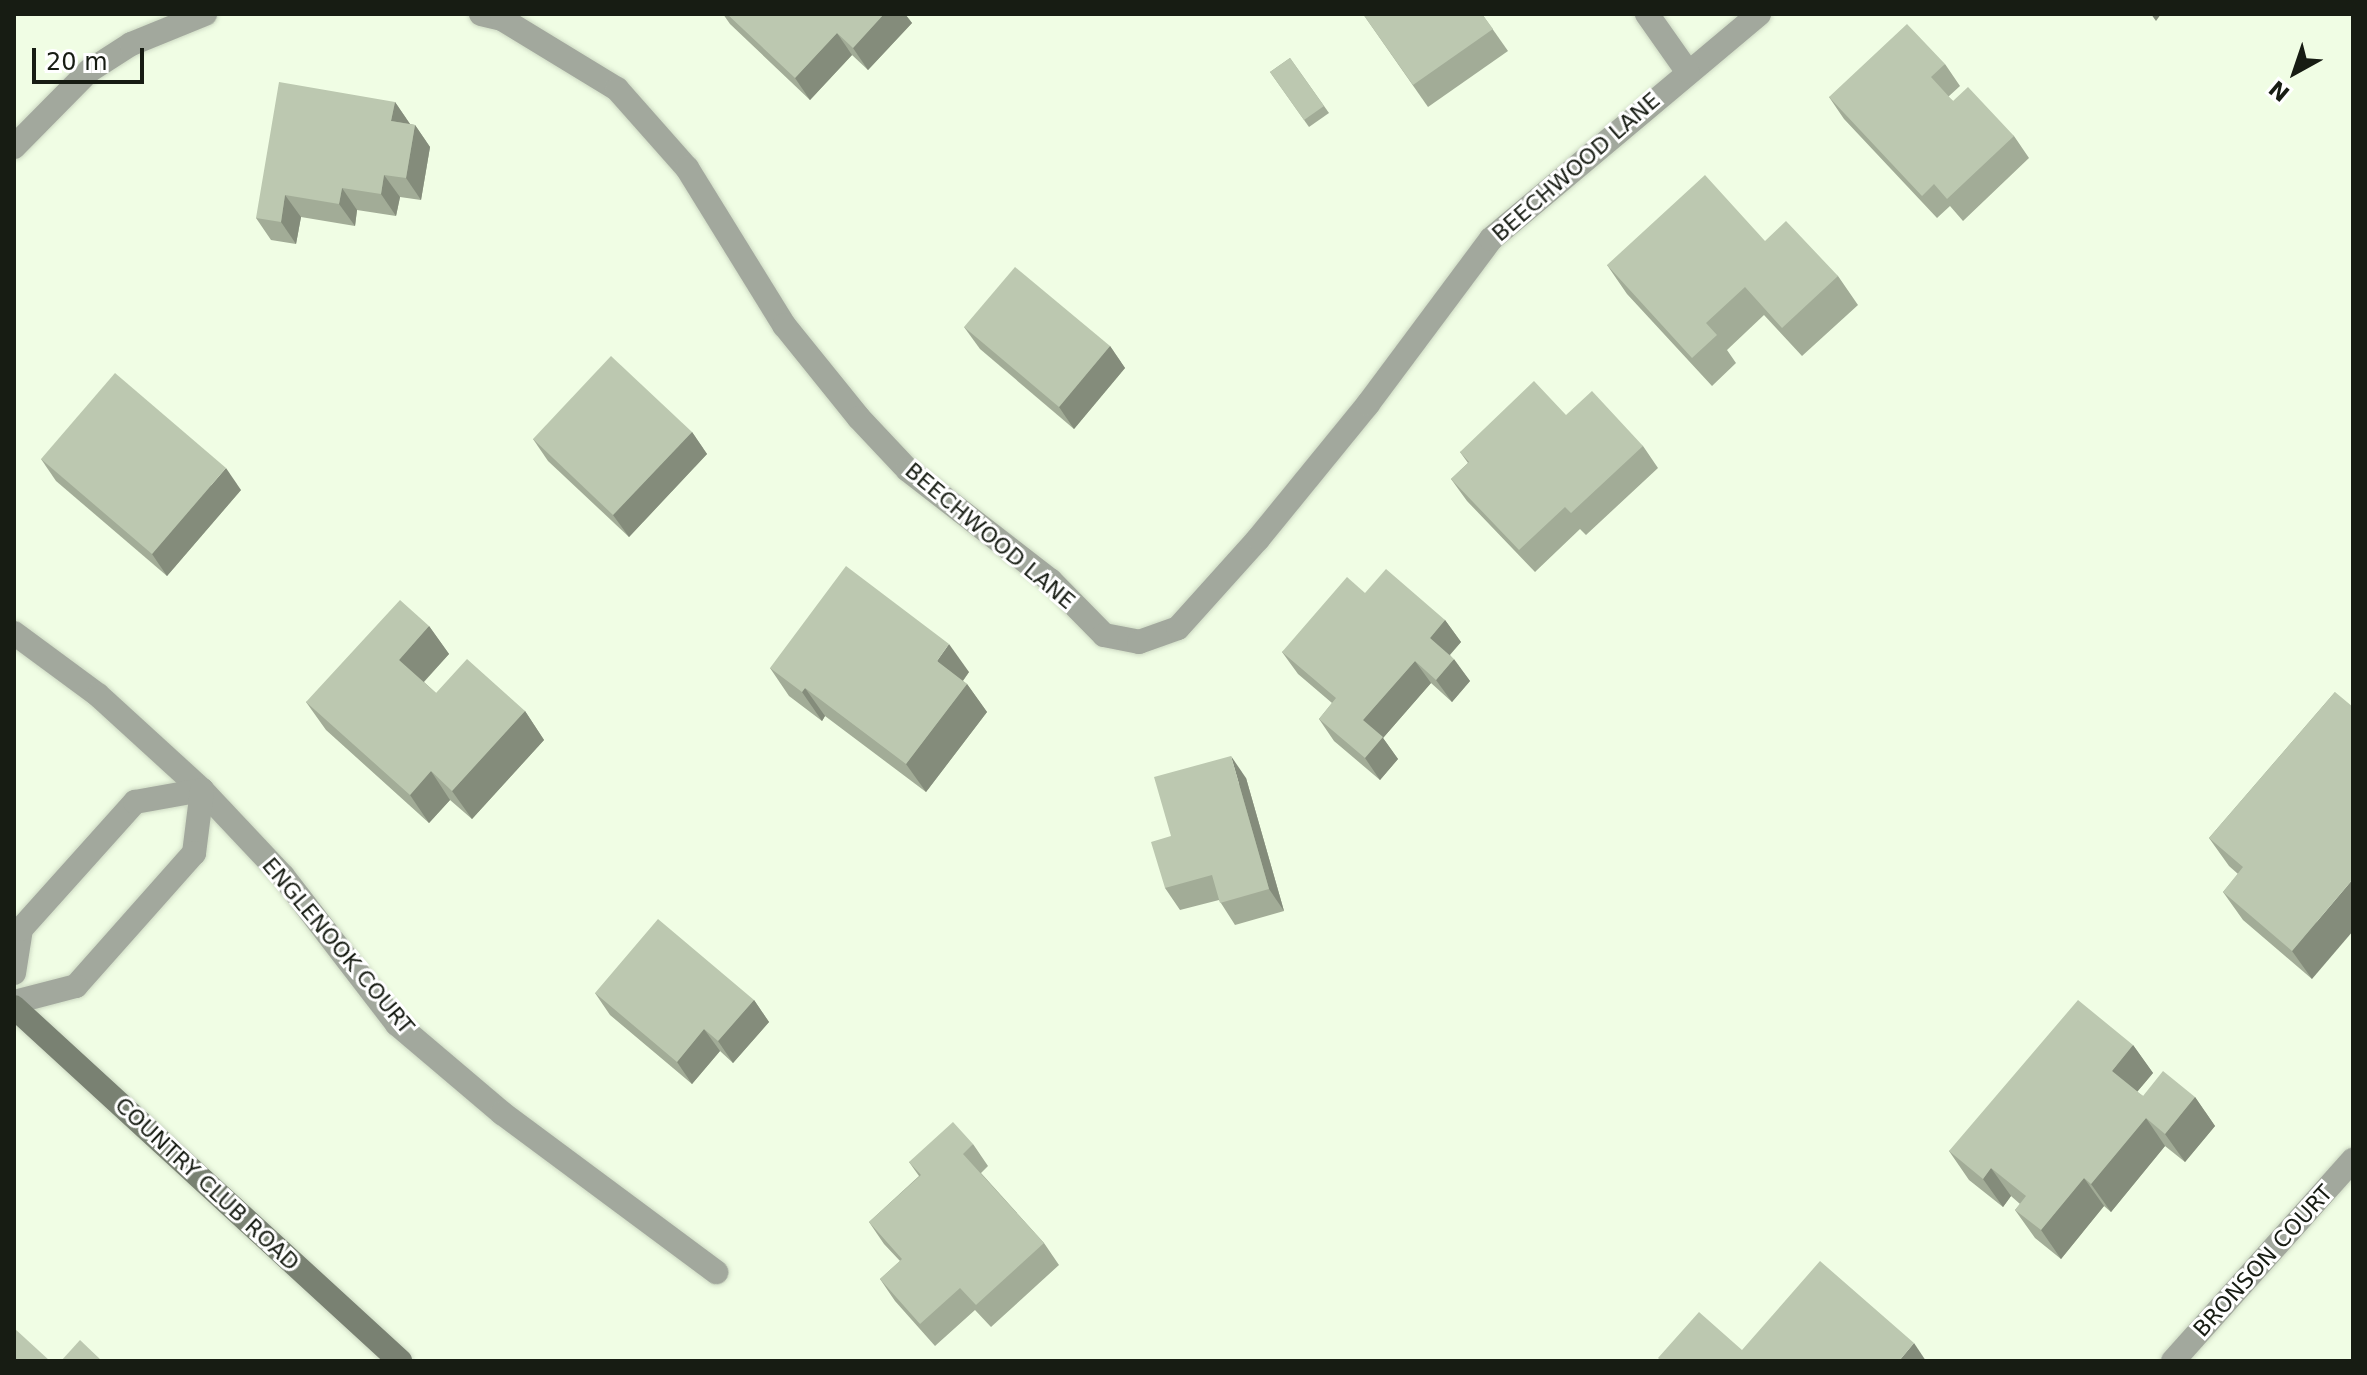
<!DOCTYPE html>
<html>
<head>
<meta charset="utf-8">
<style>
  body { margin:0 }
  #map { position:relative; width:2367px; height:1375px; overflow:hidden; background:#f0fde4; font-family:"DejaVu Sans",sans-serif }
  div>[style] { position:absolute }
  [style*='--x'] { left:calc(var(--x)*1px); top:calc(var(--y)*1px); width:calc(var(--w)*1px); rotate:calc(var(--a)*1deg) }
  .roads { filter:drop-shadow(0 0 2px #cdd9c3) drop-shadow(0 0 2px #cdd9c3) }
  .street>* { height:24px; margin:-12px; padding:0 12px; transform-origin:12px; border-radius:12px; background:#a2a89d }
  .secondary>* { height:24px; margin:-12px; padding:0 12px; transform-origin:12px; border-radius:12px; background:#798172 }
  .wall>* { inset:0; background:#a2ac97 }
  .shaded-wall>* { inset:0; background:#848c7b }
  .building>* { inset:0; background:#bcc8b0 }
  span { translate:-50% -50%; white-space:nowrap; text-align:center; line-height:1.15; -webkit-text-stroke:6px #fff; paint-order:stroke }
  .street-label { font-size:22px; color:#171c13 }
  .frame { position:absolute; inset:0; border:16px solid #171c13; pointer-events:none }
  .north { position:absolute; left:2255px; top:32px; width:80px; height:80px; -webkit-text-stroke:6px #fff; paint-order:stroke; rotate:220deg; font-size:22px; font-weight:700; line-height:32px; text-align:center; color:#171c13 }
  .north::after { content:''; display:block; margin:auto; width:28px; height:36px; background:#171c13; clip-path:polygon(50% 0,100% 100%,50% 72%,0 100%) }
  .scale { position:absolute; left:32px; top:48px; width:112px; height:36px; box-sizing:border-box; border:4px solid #171c13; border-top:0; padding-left:10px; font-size:24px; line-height:28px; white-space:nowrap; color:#171c13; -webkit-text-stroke:6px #fff; paint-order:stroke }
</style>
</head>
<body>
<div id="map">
  <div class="roads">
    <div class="street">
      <i style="--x:481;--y:14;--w:22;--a:13"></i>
      <i style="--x:502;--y:19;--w:135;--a:31.3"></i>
      <i style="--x:617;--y:89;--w:106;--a:48.5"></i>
      <i style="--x:687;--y:168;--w:185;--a:58.3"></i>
      <i style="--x:784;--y:325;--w:119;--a:51.1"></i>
      <i style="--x:859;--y:418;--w:71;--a:46.7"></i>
      <i style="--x:908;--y:470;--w:180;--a:37.8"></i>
      <i style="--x:1050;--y:580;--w:77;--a:45.5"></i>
      <i style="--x:1104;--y:635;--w:36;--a:11"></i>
      <i style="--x:1139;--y:642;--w:41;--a:-19.7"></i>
      <i style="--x:1178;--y:628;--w:120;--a:-48"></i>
      <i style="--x:1258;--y:539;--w:174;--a:-50.8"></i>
      <i style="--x:1368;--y:404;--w:206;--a:-53.3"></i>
      <i style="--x:1491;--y:239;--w:350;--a:-40"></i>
      <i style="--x:1647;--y:14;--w:70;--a:54.9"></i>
      <i style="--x:14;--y:147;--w:107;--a:-45.4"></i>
      <i style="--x:89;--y:71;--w:50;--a:-32.7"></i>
      <i style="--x:131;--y:44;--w:80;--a:-22.1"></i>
      <i style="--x:14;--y:633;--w:104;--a:36.4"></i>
      <i style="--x:98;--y:695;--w:141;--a:42.4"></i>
      <i style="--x:202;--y:790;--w:118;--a:46.7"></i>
      <i style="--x:283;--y:876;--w:187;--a:52.4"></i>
      <i style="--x:397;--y:1024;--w:138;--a:40.3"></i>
      <i style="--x:502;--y:1113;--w:267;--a:36.6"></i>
      <i style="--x:14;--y:973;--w:45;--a:-81"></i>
      <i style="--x:21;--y:929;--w:171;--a:-48.1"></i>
      <i style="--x:135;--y:802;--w:68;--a:-10.2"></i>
      <i style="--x:202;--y:790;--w:64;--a:97.2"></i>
      <i style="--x:194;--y:853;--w:178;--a:131.6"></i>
      <i style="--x:76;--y:986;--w:64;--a:165.5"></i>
      <i style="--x:2173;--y:1361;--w:270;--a:-48.2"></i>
    </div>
    <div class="secondary">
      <i style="--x:14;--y:1007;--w:524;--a:42.52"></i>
    </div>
  </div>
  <div class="wall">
    <i style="clip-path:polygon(723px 14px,905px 14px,912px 23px,868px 70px,852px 55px,810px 100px,730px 24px)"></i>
    <i style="clip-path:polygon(1363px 14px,1482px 14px,1508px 51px,1428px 107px)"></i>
    <i style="clip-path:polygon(1290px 58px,1329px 113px,1309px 127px,1270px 72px)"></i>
    <i style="clip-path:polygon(1945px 64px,1960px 86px,1948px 97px,1953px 101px,2014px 136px,2029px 158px,1963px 221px,1950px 206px,1937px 218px,1844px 119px,1829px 97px)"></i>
    <i style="clip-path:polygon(395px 102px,410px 124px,415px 125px,430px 147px,421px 200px,400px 197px,396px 216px,357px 210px,355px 226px,301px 217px,296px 244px,271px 240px,256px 218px)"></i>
    <i style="clip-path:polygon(1765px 241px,1838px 276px,1858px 305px,1802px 356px,1764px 315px,1727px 350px,1736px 363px,1712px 386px,1627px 294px,1607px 265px)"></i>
    <i style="clip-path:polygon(964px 327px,1110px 346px,1125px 368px,1074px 429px,980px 349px)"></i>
    <i style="clip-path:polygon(1566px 415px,1643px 446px,1658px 468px,1586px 535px,1580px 529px,1535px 572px,1467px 501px,1451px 479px,1468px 463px,1460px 452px)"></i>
    <i style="clip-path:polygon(692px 432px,707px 454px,629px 537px,548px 461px,533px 439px)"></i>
    <i style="clip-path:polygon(41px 459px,241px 490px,167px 576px,56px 481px)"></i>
    <i style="clip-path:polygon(1365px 593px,1445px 620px,1461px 642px,1450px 655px,1470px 681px,1452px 702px,1431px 683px,1383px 738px,1398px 759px,1380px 780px,1334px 741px,1319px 719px,1332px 703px,1298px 674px,1282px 652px)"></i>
    <i style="clip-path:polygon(429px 626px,449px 654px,424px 682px,436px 693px,525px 711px,544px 740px,472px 819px,450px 800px,429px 823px,326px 730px,306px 702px)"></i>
    <i style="clip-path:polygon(770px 668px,969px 672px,963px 681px,967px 684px,987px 712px,926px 792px,825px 716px,822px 721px,789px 696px)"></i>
    <i style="clip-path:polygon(2335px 692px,2312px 979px,2243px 920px,2223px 892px,2238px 874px,2229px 866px,2209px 838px)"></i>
    <i style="clip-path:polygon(1246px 778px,1284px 911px,1235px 925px,1219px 900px,1180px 910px,1165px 888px,1171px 836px)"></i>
    <i style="clip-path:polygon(595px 993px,754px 1000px,769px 1022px,733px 1063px,720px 1051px,692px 1084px,610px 1015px)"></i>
    <i style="clip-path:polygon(2133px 1045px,2153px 1073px,2137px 1092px,2143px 1096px,2195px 1097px,2215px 1126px,2185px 1162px,2165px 1146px,2111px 1212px,2104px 1206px,2061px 1259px,2035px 1238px,2015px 1210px,2020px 1204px,2011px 1196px,2003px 1207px,1969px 1180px,1949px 1151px)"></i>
    <i style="clip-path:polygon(973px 1144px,988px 1166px,981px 1173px,1044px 1243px,1059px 1265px,991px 1327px,975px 1310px,935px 1346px,895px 1301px,880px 1279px,900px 1261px,884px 1244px,869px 1222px,919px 1176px,909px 1162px)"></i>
  </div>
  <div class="shaded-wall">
    <i style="clip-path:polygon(884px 14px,905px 14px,912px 23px,868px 70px,853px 48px)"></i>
    <i style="clip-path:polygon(2151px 14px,2161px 14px,2156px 21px)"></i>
    <i style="clip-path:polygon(837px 33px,852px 55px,810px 100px,795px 78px)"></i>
    <i style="clip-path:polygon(395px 102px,410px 124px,391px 121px)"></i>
    <i style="clip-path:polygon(415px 125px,430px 147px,421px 200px,406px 178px)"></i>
    <i style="clip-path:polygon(384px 175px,400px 197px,396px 216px,381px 194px)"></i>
    <i style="clip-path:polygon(342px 188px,357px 210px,355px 226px,339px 204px)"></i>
    <i style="clip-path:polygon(285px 195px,301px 217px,296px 244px,281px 222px)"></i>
    <i style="clip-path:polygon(1110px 346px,1125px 368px,1074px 429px,1059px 407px)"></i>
    <i style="clip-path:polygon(692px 432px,707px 454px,629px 537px,613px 515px)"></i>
    <i style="clip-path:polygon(226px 468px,241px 490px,167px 576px,152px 554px)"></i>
    <i style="clip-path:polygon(1445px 620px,1461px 642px,1445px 660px,1430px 638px)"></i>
    <i style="clip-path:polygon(429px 626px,449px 654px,418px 688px,399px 660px)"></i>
    <i style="clip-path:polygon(949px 644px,969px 672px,956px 690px,937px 661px)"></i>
    <i style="clip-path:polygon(1454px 659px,1470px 681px,1452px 702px,1436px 680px)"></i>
    <i style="clip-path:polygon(1415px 661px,1431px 683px,1383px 738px,1398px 759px,1380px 780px,1365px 758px,1363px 720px)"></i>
    <i style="clip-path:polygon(967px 684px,987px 712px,926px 792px,906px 764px)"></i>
    <i style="clip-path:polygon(805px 688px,825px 716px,822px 721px,802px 692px)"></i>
    <i style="clip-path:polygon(525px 711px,544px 740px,472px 819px,452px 791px)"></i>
    <i style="clip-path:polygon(1231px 756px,1246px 778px,1284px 911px,1269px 889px)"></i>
    <i style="clip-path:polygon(431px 771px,450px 800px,429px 823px,410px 795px)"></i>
    <i style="clip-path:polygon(2353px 879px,2353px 931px,2312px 979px,2292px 951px)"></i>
    <i style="clip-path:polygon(754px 1000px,769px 1022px,733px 1063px,718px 1041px)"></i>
    <i style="clip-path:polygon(704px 1029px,720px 1051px,692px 1084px,677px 1062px)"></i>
    <i style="clip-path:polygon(2133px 1045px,2153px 1073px,2131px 1099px,2112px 1071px)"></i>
    <i style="clip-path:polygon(2195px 1097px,2215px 1126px,2185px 1162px,2165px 1134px)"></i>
    <i style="clip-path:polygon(2146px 1118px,2165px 1146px,2111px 1212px,2091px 1184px)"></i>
    <i style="clip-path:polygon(1991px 1168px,2011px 1196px,2003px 1207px,1983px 1179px)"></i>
    <i style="clip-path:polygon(2084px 1178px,2104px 1206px,2061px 1259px,2041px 1230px)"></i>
    <i style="clip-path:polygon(1914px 1343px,1926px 1361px,1899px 1361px)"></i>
  </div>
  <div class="building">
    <i style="clip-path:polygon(727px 14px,884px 14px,853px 48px,837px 33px,795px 78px)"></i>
    <i style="clip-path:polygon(1363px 14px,1482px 14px,1493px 29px,1413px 85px)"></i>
    <i style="clip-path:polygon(1907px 24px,1945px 64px,1931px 77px,1953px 101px,1968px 87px,2014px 136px,1947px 199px,1934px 184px,1922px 196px,1829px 97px)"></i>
    <i style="clip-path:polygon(1290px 58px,1324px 106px,1304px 120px,1270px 72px)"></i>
    <i style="clip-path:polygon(279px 82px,395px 102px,391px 121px,415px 125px,406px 178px,384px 175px,381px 194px,342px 188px,339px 204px,285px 195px,281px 222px,256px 218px)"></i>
    <i style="clip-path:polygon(1705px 175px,1765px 241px,1786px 221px,1838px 276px,1782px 328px,1745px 287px,1706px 323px,1717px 335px,1692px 358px,1607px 265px)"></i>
    <i style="clip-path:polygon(1015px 267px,1110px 346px,1059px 407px,964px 327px)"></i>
    <i style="clip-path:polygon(611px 356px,692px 432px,613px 515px,533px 439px)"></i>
    <i style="clip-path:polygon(115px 373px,226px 468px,152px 554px,41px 459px)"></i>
    <i style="clip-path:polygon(1534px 381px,1566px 415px,1592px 391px,1643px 446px,1571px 513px,1565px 507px,1519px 550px,1451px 479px,1469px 462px,1460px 452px)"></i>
    <i style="clip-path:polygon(846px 566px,949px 644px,937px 661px,967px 684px,906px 764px,805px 688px,802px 692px,770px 668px)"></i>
    <i style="clip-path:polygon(1386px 569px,1445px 620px,1430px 638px,1454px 659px,1436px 680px,1415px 661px,1363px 720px,1383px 737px,1365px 758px,1319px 719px,1336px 698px,1282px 652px,1347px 577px,1365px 593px)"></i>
    <i style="clip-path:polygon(400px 600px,429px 626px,399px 660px,436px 693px,467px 659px,525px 711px,452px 791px,431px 771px,410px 795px,306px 702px)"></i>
    <i style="clip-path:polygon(2335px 692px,2353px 707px,2353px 740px,2351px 742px,2353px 743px,2353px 879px,2292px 951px,2223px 892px,2243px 867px,2209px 838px)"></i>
    <i style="clip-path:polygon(1231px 756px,1269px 889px,1220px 903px,1212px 875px,1165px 888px,1151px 842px,1171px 836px,1154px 777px)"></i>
    <i style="clip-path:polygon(658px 919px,754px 1000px,718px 1041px,704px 1029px,677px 1062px,595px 993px)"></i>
    <i style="clip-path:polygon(2078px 1000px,2133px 1045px,2112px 1071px,2143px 1096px,2163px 1071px,2195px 1097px,2165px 1134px,2146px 1118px,2091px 1184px,2084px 1178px,2041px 1230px,2015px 1210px,2026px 1196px,1991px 1168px,1983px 1179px,1949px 1151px)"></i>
    <i style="clip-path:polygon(953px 1122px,973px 1144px,963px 1154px,1044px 1243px,976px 1305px,960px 1288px,920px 1324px,880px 1279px,902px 1259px,869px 1222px,921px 1175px,909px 1162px)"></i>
    <i style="clip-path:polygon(1820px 1261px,1914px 1343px,1899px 1361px,1661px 1361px,1658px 1358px,1699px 1312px,1742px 1350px)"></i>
    <i style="clip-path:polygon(14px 1328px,50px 1361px,14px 1361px)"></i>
    <i style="clip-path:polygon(80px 1340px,102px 1361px,61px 1361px)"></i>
  </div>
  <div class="street-label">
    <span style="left:1576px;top:167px;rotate:-41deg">BEECHWOOD LANE</span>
    <span style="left:990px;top:536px;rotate:40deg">BEECHWOOD LANE</span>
    <span style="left:338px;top:946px;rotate:50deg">ENGLENOOK COURT</span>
    <span style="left:207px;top:1184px;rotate:43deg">COUNTRY CLUB ROAD</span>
    <span style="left:2263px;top:1261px;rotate:-48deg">BRONSON COURT</span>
  </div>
  <div class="frame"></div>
  <div class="north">N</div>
  <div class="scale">20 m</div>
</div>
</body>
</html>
